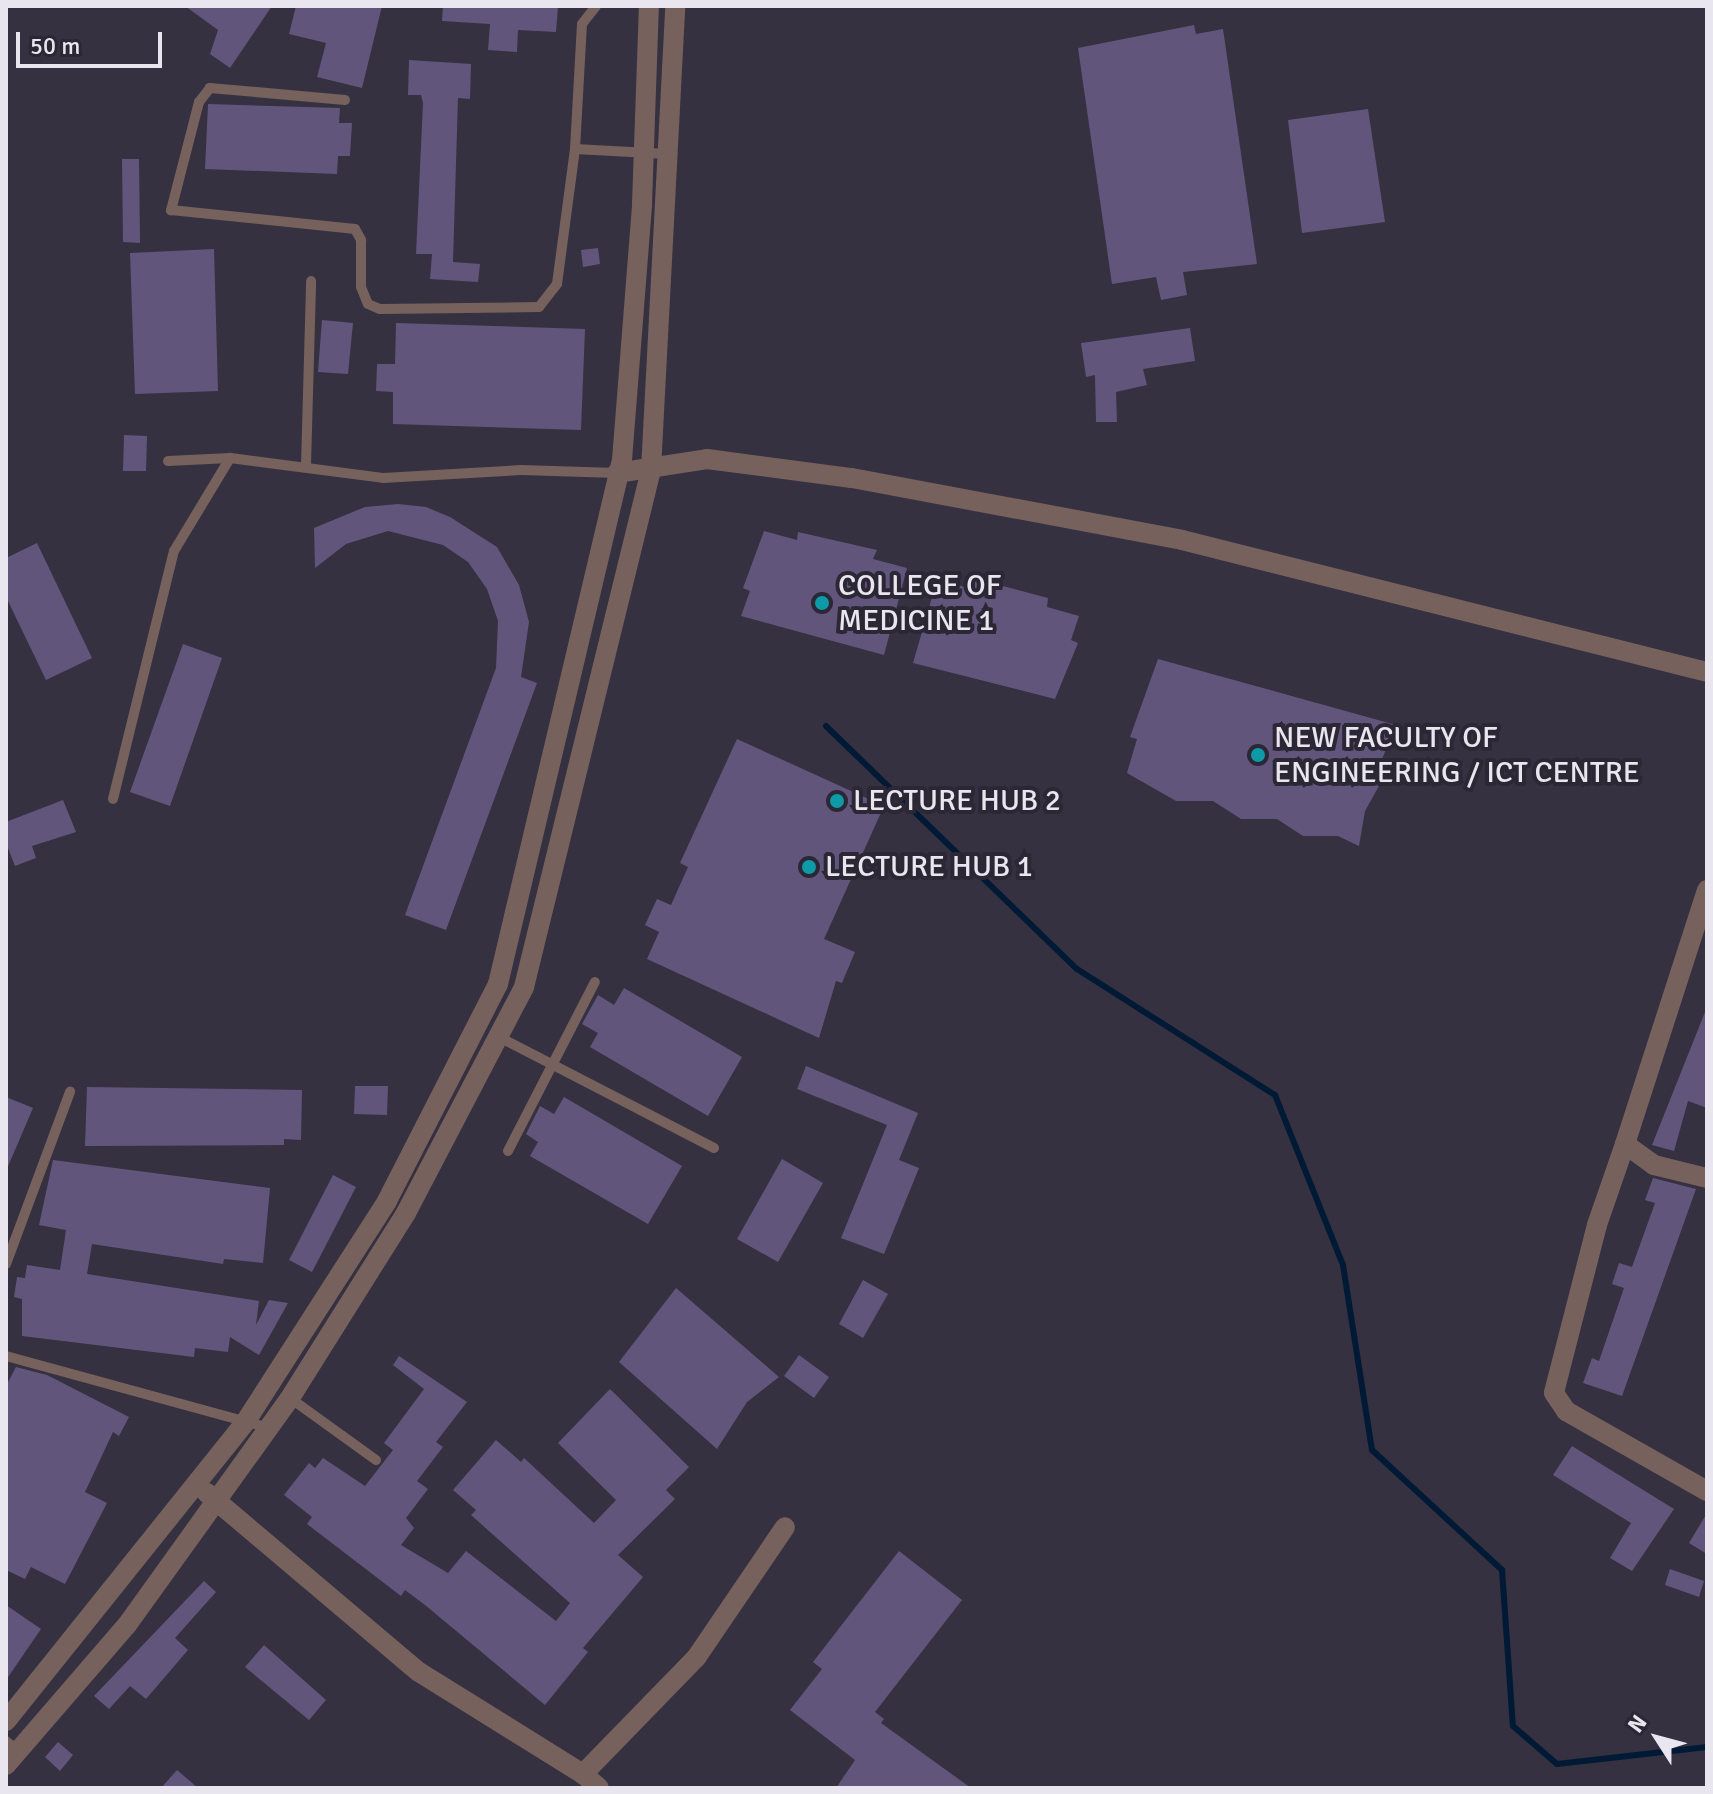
<!DOCTYPE html>
<html>
<head>
<meta charset="utf-8">
<style>
  body { margin:0 }
  #map { position:relative; width:1713px; height:1794px; overflow:hidden; background:#353140; font-family:Signika,sans-serif }
  div>[style] { position:absolute }
  [style*='--x'] { left:calc(var(--x)*1px); top:calc(var(--y)*1px); width:calc(var(--w)*1px); rotate:calc(var(--a)*1deg) }
  .stream>* { height:6px; margin:-3px; padding:0 3px; transform-origin:3px; border-radius:3px; background:#001a35 }
  .building>* { inset:0; background:#62557c }
  .lane>* { height:10px; margin:-5px; padding:0 5px; transform-origin:5px; border-radius:5px; background:#76615d }
  .street>* { height:20px; margin:-10px; padding:0 10px; transform-origin:10px; border-radius:10px; background:#76615d }
  .dots>* { width:22px; height:22px; translate:-50% -50%; box-sizing:border-box; border:4px solid #2b2735; border-radius:50% }
  span { translate:-50% -50%; white-space:nowrap; text-align:center; line-height:1.15; -webkit-text-stroke:8px #2b2735; paint-order:stroke }
  .poi-label { font-size:30px; color:#e9e6f0 }
  .left { translate:0 -50%; text-align:left }
  .frame { position:absolute; inset:0; border:8px solid #e9e6f0; pointer-events:none }
  .north { position:absolute; left:1617px; top:1698px; width:80px; height:80px; -webkit-text-stroke:6px #2b2735; paint-order:stroke; rotate:306deg; font-size:22px; font-weight:700; line-height:32px; text-align:center; color:#e9e6f0 }
  .north::after { content:''; display:block; margin:auto; width:28px; height:36px; background:#e9e6f0; clip-path:polygon(50% 0,100% 100%,50% 72%,0 100%) }
  .scale { position:absolute; left:16px; top:32px; width:146px; height:36px; box-sizing:border-box; border:4px solid #e9e6f0; border-top:0; padding-left:10px; font-size:24px; line-height:28px; white-space:nowrap; color:#e9e6f0; -webkit-text-stroke:6px #2b2735; paint-order:stroke }
</style>
</head>
<body>
<div id="map">
  <div class="stream">
    <i style="--x:826;--y:726;--w:349;--a:44.1"></i>
    <i style="--x:1077;--y:969;--w:235;--a:32.5"></i>
    <i style="--x:1275;--y:1095;--w:183;--a:68.2"></i>
    <i style="--x:1343;--y:1265;--w:187;--a:81.1"></i>
    <i style="--x:1372;--y:1450;--w:177;--a:42.7"></i>
    <i style="--x:1502;--y:1570;--w:156;--a:86"></i>
    <i style="--x:1513;--y:1726;--w:58;--a:40.8"></i>
    <i style="--x:1557;--y:1764;--w:151;--a:-6.5"></i>
  </div>
  <div class="building">
    <i style="clip-path:polygon(185px 6px,272px 6px,230px 68px,210px 54px,218px 30px)"></i>
    <i style="clip-path:polygon(296px 6px,382px 6px,362px 88px,317px 77px,326px 43px,289px 34px)"></i>
    <i style="clip-path:polygon(443px 6px,558px 6px,556px 32px,518px 30px,517px 52px,488px 50px,490px 24px,442px 21px)"></i>
    <i style="clip-path:polygon(1194px 25px,1196px 34px,1223px 29px,1257px 264px,1183px 272px,1187px 295px,1161px 300px,1156px 277px,1112px 284px,1078px 48px)"></i>
    <i style="clip-path:polygon(409px 60px,471px 64px,470px 99px,458px 98px,453px 262px,480px 264px,478px 282px,430px 279px,432px 254px,416px 254px,423px 103px,421px 95px,408px 95px)"></i>
    <i style="clip-path:polygon(208px 104px,340px 108px,339px 123px,352px 123px,350px 156px,338px 156px,337px 174px,205px 169px)"></i>
    <i style="clip-path:polygon(1368px 109px,1385px 222px,1302px 233px,1288px 120px)"></i>
    <i style="clip-path:polygon(122px 159px,139px 159px,140px 243px,123px 242px)"></i>
    <i style="clip-path:polygon(598px 248px,600px 264px,583px 267px,581px 250px)"></i>
    <i style="clip-path:polygon(214px 249px,218px 391px,135px 394px,130px 253px)"></i>
    <i style="clip-path:polygon(322px 320px,353px 323px,348px 374px,318px 372px)"></i>
    <i style="clip-path:polygon(396px 323px,585px 329px,581px 430px,393px 424px,393px 392px,376px 391px,377px 364px,395px 364px)"></i>
    <i style="clip-path:polygon(1190px 328px,1195px 361px,1143px 369px,1147px 385px,1116px 392px,1117px 422px,1096px 422px,1095px 375px,1086px 377px,1081px 343px)"></i>
    <i style="clip-path:polygon(124px 435px,147px 436px,146px 471px,123px 471px)"></i>
    <i style="clip-path:polygon(398px 504px,426px 507px,450px 517px,497px 547px,519px 585px,529px 622px,521px 677px,537px 683px,446px 930px,405px 915px,496px 668px,498px 621px,487px 589px,468px 562px,443px 545px,388px 531px,346px 544px,315px 568px,314px 528px,365px 507px)"></i>
    <i style="clip-path:polygon(764px 531px,797px 540px,798px 532px,877px 550px,873px 559px,907px 568px,884px 655px,741px 616px,750px 591px,743px 588px)"></i>
    <i style="clip-path:polygon(37px 543px,92px 658px,46px 680px,6px 597px,6px 558px)"></i>
    <i style="clip-path:polygon(972px 578px,1048px 598px,1047px 607px,1079px 616px,1071px 640px,1078px 643px,1055px 699px,913px 663px,937px 580px,969px 588px)"></i>
    <i style="clip-path:polygon(183px 644px,222px 658px,170px 806px,130px 792px)"></i>
    <i style="clip-path:polygon(1158px 659px,1396px 725px,1380px 764px,1379px 786px,1365px 811px,1359px 846px,1338px 836px,1303px 836px,1277px 819px,1241px 819px,1213px 801px,1176px 801px,1127px 773px,1137px 739px,1130px 737px)"></i>
    <i style="clip-path:polygon(737px 739px,884px 806px,824px 939px,855px 952px,842px 983px,836px 981px,819px 1038px,647px 959px,659px 932px,645px 925px,657px 899px,671px 905px,688px 867px,680px 863px)"></i>
    <i style="clip-path:polygon(63px 800px,76px 832px,32px 846px,36px 858px,15px 866px,6px 843px,6px 822px)"></i>
    <i style="clip-path:polygon(624px 988px,742px 1057px,708px 1116px,590px 1047px,598px 1033px,582px 1024px,598px 995px,614px 1005px)"></i>
    <i style="clip-path:polygon(1705px 1012px,1707px 1108px,1688px 1101px,1674px 1151px,1652px 1145px)"></i>
    <i style="clip-path:polygon(806px 1066px,918px 1113px,899px 1160px,919px 1168px,884px 1254px,841px 1238px,887px 1125px,797px 1089px)"></i>
    <i style="clip-path:polygon(355px 1086px,388px 1086px,387px 1115px,354px 1114px)"></i>
    <i style="clip-path:polygon(87px 1087px,302px 1090px,301px 1140px,284px 1139px,284px 1145px,85px 1146px)"></i>
    <i style="clip-path:polygon(6px 1097px,33px 1108px,6px 1171px)"></i>
    <i style="clip-path:polygon(564px 1097px,682px 1166px,648px 1224px,530px 1156px,538px 1142px,526px 1134px,540px 1106px,554px 1114px)"></i>
    <i style="clip-path:polygon(782px 1159px,823px 1183px,778px 1262px,737px 1239px)"></i>
    <i style="clip-path:polygon(53px 1160px,270px 1188px,263px 1263px,224px 1259px,223px 1264px,92px 1244px,87px 1274px,259px 1301px,256px 1325px,269px 1300px,288px 1303px,259px 1355px,230px 1337px,228px 1352px,195px 1348px,194px 1357px,22px 1336px,22px 1299px,14px 1297px,17px 1277px,25px 1278px,27px 1265px,60px 1270px,66px 1230px,39px 1225px)"></i>
    <i style="clip-path:polygon(333px 1175px,356px 1187px,312px 1272px,289px 1260px)"></i>
    <i style="clip-path:polygon(1653px 1178px,1696px 1189px,1622px 1396px,1583px 1383px,1592px 1358px,1599px 1361px,1624px 1288px,1612px 1284px,1619px 1263px,1632px 1267px,1655px 1203px,1645px 1200px)"></i>
    <i style="clip-path:polygon(863px 1280px,888px 1294px,863px 1338px,839px 1324px)"></i>
    <i style="clip-path:polygon(676px 1288px,779px 1377px,747px 1402px,717px 1449px,619px 1362px)"></i>
    <i style="clip-path:polygon(799px 1355px,829px 1377px,814px 1398px,784px 1376px)"></i>
    <i style="clip-path:polygon(399px 1356px,467px 1402px,436px 1442px,443px 1447px,417px 1481px,428px 1489px,406px 1518px,414px 1528px,401px 1545px,448px 1573px,466px 1551px,556px 1621px,570px 1603px,471px 1515px,476px 1510px,453px 1490px,496px 1440px,521px 1462px,524px 1458px,594px 1523px,616px 1500px,558px 1443px,610px 1389px,689px 1467px,666px 1490px,675px 1499px,618px 1555px,643px 1577px,583px 1648px,588px 1652px,545px 1705px,425px 1605px,405px 1590px,401px 1596px,307px 1524px,312px 1517px,284px 1495px,309px 1463px,315px 1468px,323px 1458px,365px 1486px,393px 1450px,384px 1443px,424px 1389px,393px 1365px)"></i>
    <i style="clip-path:polygon(16px 1367px,47px 1375px,129px 1417px,119px 1436px,113px 1432px,85px 1492px,107px 1503px,65px 1584px,31px 1567px,25px 1579px,6px 1570px,6px 1386px)"></i>
    <i style="clip-path:polygon(1572px 1446px,1674px 1509px,1632px 1571px,1610px 1558px,1631px 1523px,1553px 1475px)"></i>
    <i style="clip-path:polygon(1707px 1513px,1707px 1554px,1689px 1543px)"></i>
    <i style="clip-path:polygon(899px 1551px,962px 1600px,875px 1712px,884px 1719px,881px 1723px,971px 1788px,836px 1788px,855px 1760px,790px 1710px,822px 1669px,813px 1662px)"></i>
    <i style="clip-path:polygon(1670px 1569px,1704px 1581px,1699px 1597px,1665px 1585px)"></i>
    <i style="clip-path:polygon(204px 1581px,216px 1592px,175px 1638px,188px 1650px,146px 1699px,130px 1686px,109px 1709px,94px 1696px)"></i>
    <i style="clip-path:polygon(6px 1605px,41px 1629px,6px 1680px)"></i>
    <i style="clip-path:polygon(264px 1645px,326px 1700px,309px 1720px,245px 1667px)"></i>
    <i style="clip-path:polygon(58px 1742px,73px 1755px,60px 1771px,45px 1757px)"></i>
    <i style="clip-path:polygon(177px 1770px,198px 1788px,161px 1788px)"></i>
  </div>
  <div class="lane">
    <i style="--x:345;--y:100;--w:136;--a:-174.9"></i>
    <i style="--x:210;--y:88;--w:18;--a:128"></i>
    <i style="--x:199;--y:102;--w:112;--a:104.5"></i>
    <i style="--x:171;--y:210;--w:185;--a:5.9"></i>
    <i style="--x:355;--y:229;--w:13;--a:61"></i>
    <i style="--x:361;--y:240;--w:47;--a:90"></i>
    <i style="--x:361;--y:287;--w:18;--a:68"></i>
    <i style="--x:368;--y:304;--w:13;--a:23"></i>
    <i style="--x:380;--y:309;--w:159;--a:-0.7"></i>
    <i style="--x:539;--y:307;--w:29;--a:-52"></i>
    <i style="--x:557;--y:284;--w:136;--a:-82.4"></i>
    <i style="--x:575;--y:149;--w:125;--a:-86.8"></i>
    <i style="--x:582;--y:24;--w:23;--a:-52"></i>
    <i style="--x:575;--y:149;--w:93;--a:3.1"></i>
    <i style="--x:168;--y:461;--w:62;--a:-2.8"></i>
    <i style="--x:230;--y:458;--w:154;--a:7.4"></i>
    <i style="--x:383;--y:478;--w:138;--a:-3.3"></i>
    <i style="--x:521;--y:470;--w:96;--a:1.8"></i>
    <i style="--x:306;--y:465;--w:184;--a:-88.4"></i>
    <i style="--x:113;--y:799;--w:255;--a:-76.2"></i>
    <i style="--x:174;--y:551;--w:109;--a:-58.9"></i>
    <i style="--x:499;--y:1037;--w:242;--a:27.3"></i>
    <i style="--x:508;--y:1151;--w:190;--a:-62.8"></i>
    <i style="--x:6;--y:1264;--w:184;--a:-69.6"></i>
    <i style="--x:6;--y:1356;--w:273;--a:15.3"></i>
    <i style="--x:290;--y:1398;--w:106;--a:35.8"></i>
    <i style="--x:6;--y:1741;--w:16;--a:40"></i>
  </div>
  <div class="street">
    <i style="--x:617;--y:473;--w:91;--a:-8.8"></i>
    <i style="--x:707;--y:459;--w:146;--a:7.5"></i>
    <i style="--x:852;--y:478;--w:336;--a:10.6"></i>
    <i style="--x:1182;--y:540;--w:541;--a:14.11"></i>
    <i style="--x:1707;--y:890;--w:267;--a:107.9"></i>
    <i style="--x:1625;--y:1144;--w:36;--a:36"></i>
    <i style="--x:1654;--y:1165;--w:55;--a:13.8"></i>
    <i style="--x:1625;--y:1144;--w:86;--a:109.1"></i>
    <i style="--x:1597;--y:1225;--w:173;--a:104.4"></i>
    <i style="--x:1554;--y:1393;--w:22;--a:56"></i>
    <i style="--x:1566;--y:1411;--w:162;--a:29.6"></i>
    <i style="--x:207;--y:1493;--w:277;--a:40.2"></i>
    <i style="--x:419;--y:1672;--w:193;--a:31.9"></i>
    <i style="--x:583;--y:1774;--w:162;--a:-45.8"></i>
    <i style="--x:696;--y:1658;--w:158;--a:-55.8"></i>
    <i style="--x:6;--y:1721;--w:384;--a:-51.3"></i>
    <i style="--x:246;--y:1421;--w:261;--a:-57.3"></i>
    <i style="--x:387;--y:1201;--w:244;--a:-62.9"></i>
    <i style="--x:498;--y:984;--w:538;--a:-76.69"></i>
    <i style="--x:622;--y:460;--w:257;--a:-85.5"></i>
    <i style="--x:642;--y:204;--w:198;--a:-88"></i>
    <i style="--x:6;--y:1765;--w:185;--a:-49.2"></i>
    <i style="--x:127;--y:1625;--w:279;--a:-54.3"></i>
    <i style="--x:290;--y:1398;--w:218;--a:-57.9"></i>
    <i style="--x:406;--y:1213;--w:255;--a:-62.4"></i>
    <i style="--x:524;--y:987;--w:532;--a:-76.2"></i>
    <i style="--x:651;--y:470;--w:465;--a:-87"></i>
    <i style="--x:583;--y:1774;--w:21;--a:41"></i>
  </div>
  <div class="dots">
    <i style="left:822px;top:603px;background:#0f9aa8"></i>
    <i style="left:1258px;top:755px;background:#0f9aa8"></i>
    <i style="left:837px;top:801px;background:#0f9aa8"></i>
    <i style="left:809px;top:867px;background:#0f9aa8"></i>
  </div>
  <div class="poi-label">
    <span class="left" style="left:838px;top:603px">COLLEGE OF<br>MEDICINE 1</span>
    <span class="left" style="left:1274px;top:755px">NEW FACULTY OF<br>ENGINEERING / ICT CENTRE</span>
    <span class="left" style="left:853px;top:801px">LECTURE HUB 2</span>
    <span class="left" style="left:825px;top:867px">LECTURE HUB 1</span>
  </div>
  <div class="frame"></div>
  <div class="north">N</div>
  <div class="scale">50 m</div>
</div>
</body>
</html>
